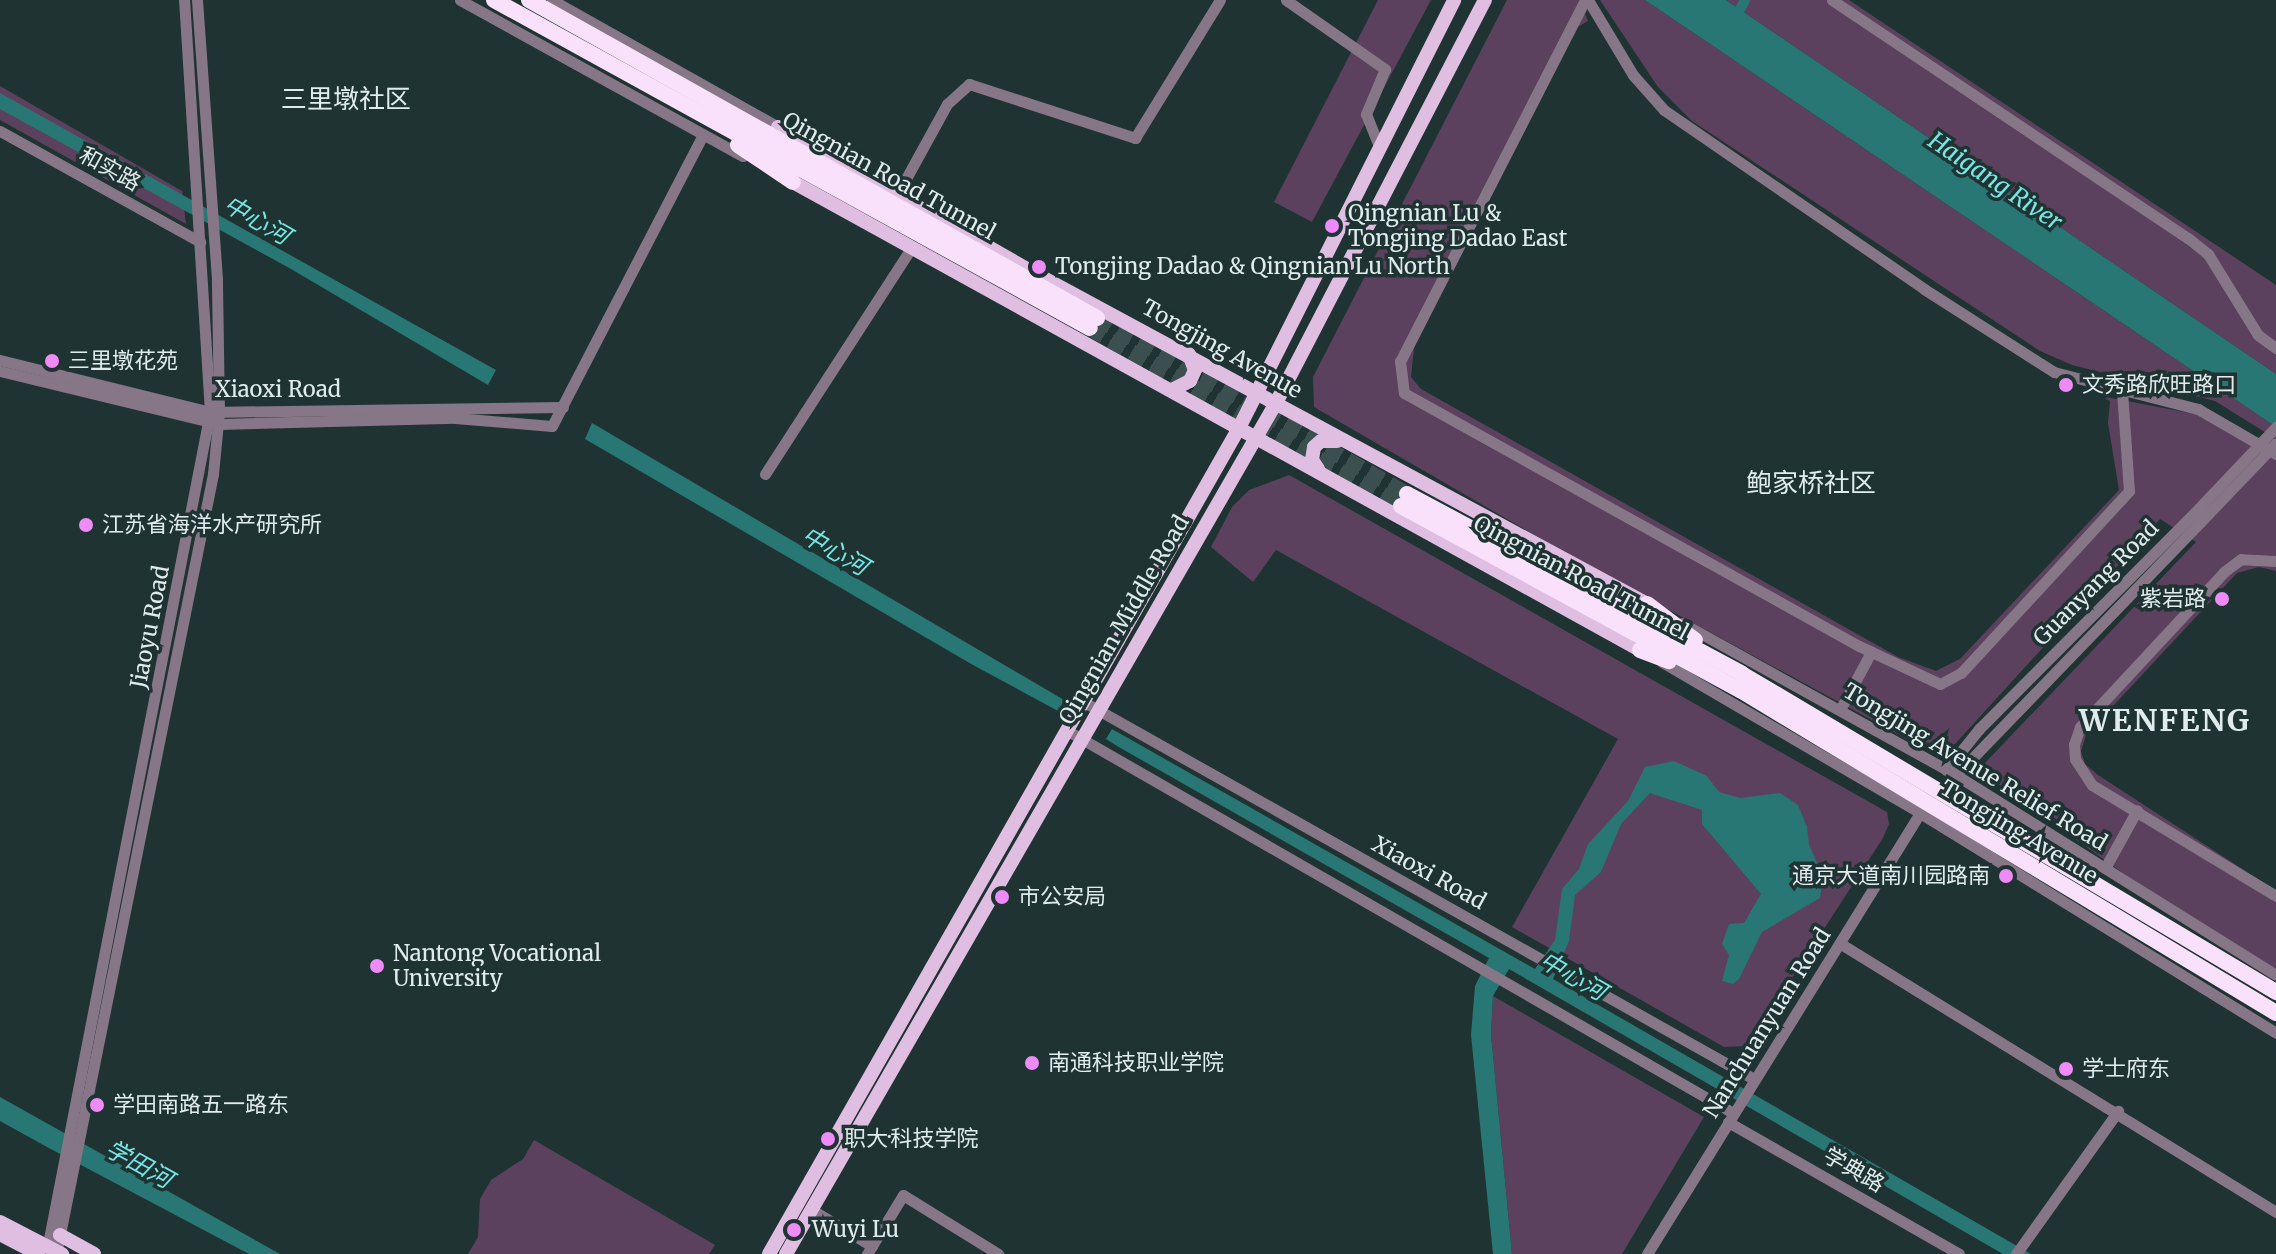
<!DOCTYPE html>
<html>
<head>
<meta charset="utf-8">
<style>
  body { margin:0 }
  #map { position:relative; width:2276px; height:1254px; overflow:hidden; background:#1f3333; font-family:Merriweather,"Noto Sans SC",serif }
  div>[style] { position:absolute }
  [style*='--x'] { left:calc(var(--x)*1px); top:calc(var(--y)*1px); width:calc(var(--w)*1px); rotate:calc(var(--a)*1deg) }
  .green>* { inset:0; background:#5b415d }
  .water>* { inset:0; background:#297775 }
  .canal>* { height:10px; margin:-5px; padding:0 5px; transform-origin:5px; border-radius:5px; background:#297775 }
  .highway-tunnel>* { height:16px; margin-top:-8px; transform-origin:0; background:repeating-linear-gradient(90deg,#3c4f4f 0 16px,transparent 0 24px) }
  .minor>* { height:11px; margin:-5.5px; padding:0 5.5px; transform-origin:5.5px; border-radius:5.5px; background:#877688 }
  .major>* { height:14px; margin:-7px; padding:0 7px; transform-origin:7px; border-radius:7px; background:#e0bee2 }
  .highway>* { height:16px; margin:-8px; padding:0 8px; transform-origin:8px; border-radius:8px; background:#f9e0fb }
  .minor-bridge>* { height:11px; margin:-5.5px; padding:0 5.5px; transform-origin:5.5px; border-radius:5.5px; background:#877688 }
  .dots>* { width:22px; height:22px; translate:-50% -50%; box-sizing:border-box; border:4px solid #1f3333; border-radius:50% }
  span { translate:-50% -50%; white-space:nowrap; text-align:center; line-height:1.15; -webkit-text-stroke:7px #1f3333; paint-order:stroke }
  .street-label { font-size:22px; color:#e0ecec }
  .poi-label { font-size:22px; color:#e0ecec }
  .left { translate:0 -50%; text-align:left }
  .right { translate:-100% -50%; text-align:right }
  .water-label { font-size:24px; color:#75e7e4; font-style:italic }
  .quarter-label { font-size:26px; color:#e0ecec }
  .district-label { font-size:30px; color:#e0ecec; font-weight:700; letter-spacing:2px }
</style>
</head>
<body>
<div id="map">
  <div class="green">
    <i style="clip-path:polygon(1378px 0,1431px 0,1312px 222px,1274px 202px)"></i>
    <i style="clip-path:polygon(1507px 0,1579px 0,1588px 21px,1576px 28px,1414px 348px,1411px 377px,1421px 389px,1898px 657px,1936px 671px,1960px 659px,2119px 490px,2108px 423px,2110px 401px,2101px 396px,2200px 415px,2276px 460px,2276px 571px,2259px 567px,2237px 573px,2086px 735px,2081px 751px,2085px 764px,2098px 775px,2276px 891px,2276px 972px,2123px 873px,1988px 777px,1983px 765px,2196px 542px,2160px 519px,1955px 744px,1941px 752px,1927px 750px,1581px 562px,1314px 407px,1313px 377px)"></i>
    <i style="clip-path:polygon(1600px 0,1645px 0,2276px 427px,2276px 439px,2215px 401px,2072px 365px,2040px 351px,1692px 121px,1658px 87px)"></i>
    <i style="clip-path:polygon(1726px 0,1849px 0,2276px 285px,2276px 374px)"></i>
    <i style="clip-path:polygon(0 86px,182px 191px,186px 224px,0 120px)"></i>
    <i style="clip-path:polygon(1289px 475px,1887px 812px,1889px 824px,1883px 838px,1748px 1046px,1724px 1047px,1512px 927px,1618px 739px,1276px 550px,1253px 582px,1211px 547px,1232px 507px,1249px 490px)"></i>
    <i style="clip-path:polygon(1493px 996px,1704px 1117px,1622px 1254px,1512px 1254px,1491px 1034px)"></i>
    <i style="clip-path:polygon(534px 1140px,715px 1245px,709px 1254px,468px 1254px,478px 1237px,480px 1199px,491px 1180px,523px 1159px)"></i>
  </div>
  <div class="water">
    <i style="clip-path:polygon(1645px 0,1726px 0,2276px 374px,2276px 427px)"></i>
    <i style="clip-path:polygon(0 93px,496px 370px,488px 385px,291px 269px,0 109px)"></i>
    <i style="clip-path:polygon(592px 423px,1064px 700px,1061px 706px,1058px 711px,973px 665px,585px 439px)"></i>
    <i style="clip-path:polygon(1112px 729px,1535px 969px,1555px 940px,1562px 889px,1579px 869px,1588px 844px,1628px 801px,1645px 767px,1674px 761px,1707px 776px,1719px 792px,1740px 798px,1780px 793px,1798px 805px,1807px 827px,1809px 845px,1823px 876px,1820px 898px,1762px 932px,1739px 979px,1733px 984px,1722px 981px,1729px 955px,1722px 944px,1729px 924px,1744px 923px,1761px 894px,1702px 824px,1702px 810px,1650px 793px,1621px 824px,1601px 872px,1575px 895px,1569px 941px,1553px 979px,2031px 1254px,2003px 1254px,1509px 969px,1493px 996px,1491px 1034px,1512px 1254px,1493px 1254px,1471px 1035px,1475px 986px,1489px 958px,1117px 746px,1106px 739px)"></i>
    <i style="clip-path:polygon(0 1097px,280px 1254px,249px 1254px,47px 1147px,0 1121px)"></i>
  </div>
  <div class="canal">
    <i style="--x:1734;--y:20;--w:23;--a:-61"></i>
  </div>
  <div class="highway-tunnel">
    <i style="--x:1097;--y:318;--w:356;--a:29.6"></i>
    <i style="--x:1090;--y:328;--w:358;--a:29.8"></i>
  </div>
  <div class="minor">
    <i style="--x:460;--y:0;--w:323;--a:28.9"></i>
    <i style="--x:552;--y:0;--w:259;--a:29.3"></i>
    <i style="--x:1286;--y:0;--w:121;--a:34.9"></i>
    <i style="--x:1385;--y:69;--w:49;--a:112.9"></i>
    <i style="--x:1366;--y:114;--w:37;--a:68"></i>
    <i style="--x:1585;--y:0;--w:406;--a:117.1"></i>
    <i style="--x:1400;--y:361;--w:32;--a:83"></i>
    <i style="--x:1404;--y:393;--w:521;--a:29.08"></i>
    <i style="--x:1859;--y:646;--w:89;--a:25.1"></i>
    <i style="--x:1940;--y:684;--w:24;--a:-28"></i>
    <i style="--x:1961;--y:673;--w:248;--a:-47.3"></i>
    <i style="--x:2129;--y:491;--w:100;--a:-94"></i>
    <i style="--x:1588;--y:0;--w:87;--a:59"></i>
    <i style="--x:1633;--y:75;--w:47;--a:48.5"></i>
    <i style="--x:1664;--y:110;--w:316;--a:34.5"></i>
    <i style="--x:1924;--y:289;--w:154;--a:32.6"></i>
    <i style="--x:2054;--y:372;--w:149;--a:14.4"></i>
    <i style="--x:2198;--y:409;--w:90;--a:30"></i>
    <i style="--x:1832;--y:0;--w:428;--a:33.8"></i>
    <i style="--x:2188;--y:238;--w:26;--a:39"></i>
    <i style="--x:2208;--y:254;--w:95;--a:58.3"></i>
    <i style="--x:2258;--y:335;--w:22;--a:36"></i>
    <i style="--x:0;--y:131;--w:229;--a:29"></i>
    <i style="--x:897;--y:195;--w:104;--a:-61.2"></i>
    <i style="--x:947;--y:104;--w:30;--a:-42"></i>
    <i style="--x:969;--y:84;--w:175;--a:18"></i>
    <i style="--x:1135;--y:138;--w:162;--a:-58.4"></i>
    <i style="--x:0;--y:360;--w:216;--a:13.9"></i>
    <i style="--x:210;--y:412;--w:353;--a:-0.8"></i>
    <i style="--x:0;--y:371;--w:225;--a:13.6"></i>
    <i style="--x:219;--y:424;--w:236;--a:-1.5"></i>
    <i style="--x:455;--y:418;--w:97;--a:4.7"></i>
    <i style="--x:552;--y:426;--w:328;--a:-62.6"></i>
    <i style="--x:765;--y:474;--w:269;--a:-57.1"></i>
    <i style="--x:2276;--y:561;--w:35;--a:-177"></i>
    <i style="--x:2241;--y:559;--w:21;--a:143"></i>
    <i style="--x:2224;--y:572;--w:212;--a:132.9"></i>
    <i style="--x:2080;--y:727;--w:18;--a:109"></i>
    <i style="--x:2074;--y:744;--w:15;--a:86"></i>
    <i style="--x:2075;--y:759;--w:31;--a:57"></i>
    <i style="--x:2092;--y:785;--w:215;--a:31.1"></i>
    <i style="--x:1682;--y:623;--w:313;--a:29"></i>
    <i style="--x:1956;--y:775;--w:377;--a:32"></i>
    <i style="--x:1662;--y:662;--w:299;--a:30.3"></i>
    <i style="--x:1920;--y:813;--w:418;--a:31.7"></i>
    <i style="--x:1084;--y:702;--w:769;--a:29.37"></i>
    <i style="--x:1841;--y:708;--w:64;--a:-61.8"></i>
    <i style="--x:1068;--y:731;--w:767;--a:29.87"></i>
    <i style="--x:1946;--y:770;--w:53;--a:-51.2"></i>
    <i style="--x:1979;--y:729;--w:312;--a:-45.1"></i>
    <i style="--x:1956;--y:775;--w:363;--a:-46"></i>
    <i style="--x:2105;--y:868;--w:66;--a:-61.1"></i>
    <i style="--x:1841;--y:944;--w:511;--a:31.64"></i>
    <i style="--x:1728;--y:1122;--w:266;--a:29.7"></i>
    <i style="--x:812;--y:1210;--w:70;--a:31"></i>
    <i style="--x:46;--y:1254;--w:858;--a:-78.98"></i>
    <i style="--x:210;--y:412;--w:413;--a:-93.6"></i>
    <i style="--x:56;--y:1254;--w:796;--a:-78.62"></i>
    <i style="--x:213;--y:474;--w:62;--a:-84.5"></i>
    <i style="--x:219;--y:412;--w:133;--a:-90.9"></i>
    <i style="--x:217;--y:279;--w:280;--a:-94.1"></i>
    <i style="--x:867;--y:1254;--w:69;--a:-58.6"></i>
    <i style="--x:903;--y:1195;--w:112;--a:31.8"></i>
    <i style="--x:1647;--y:1254;--w:519;--a:-58.24"></i>
    <i style="--x:2016;--y:1254;--w:176;--a:-54.5"></i>
  </div>
  <div class="major">
    <i style="--x:778;--y:127;--w:297;--a:29.7"></i>
    <i style="--x:1036;--y:274;--w:694;--a:28.37"></i>
    <i style="--x:793;--y:182;--w:968;--a:28.92"></i>
    <i style="--x:1174;--y:389;--w:18;--a:-27"></i>
    <i style="--x:1190;--y:381;--w:12;--a:-66"></i>
    <i style="--x:1195;--y:370;--w:17;--a:-111"></i>
    <i style="--x:1318;--y:469;--w:11;--a:-124"></i>
    <i style="--x:1312;--y:460;--w:13;--a:-81"></i>
    <i style="--x:1314;--y:447;--w:9;--a:-41"></i>
    <i style="--x:1321;--y:441;--w:16;--a:0"></i>
    <i style="--x:0;--y:1222;--w:70;--a:27.3"></i>
    <i style="--x:0;--y:1234;--w:43;--a:27.8"></i>
    <i style="--x:60;--y:1235;--w:39;--a:29"></i>
    <i style="--x:769;--y:1254;--w:950;--a:-60.36"></i>
    <i style="--x:1239;--y:428;--w:479;--a:-63.3"></i>
    <i style="--x:786;--y:1254;--w:982;--a:-60.07"></i>
    <i style="--x:1276;--y:403;--w:454;--a:-62.6"></i>
  </div>
  <div class="highway">
    <i style="--x:494;--y:0;--w:680;--a:28.83"></i>
    <i style="--x:529;--y:0;--w:651;--a:29.24"></i>
    <i style="--x:738;--y:145;--w:66;--a:33.9"></i>
    <i style="--x:1407;--y:494;--w:380;--a:28.2"></i>
    <i style="--x:1742;--y:674;--w:622;--a:30.77"></i>
    <i style="--x:1401;--y:506;--w:386;--a:28.5"></i>
    <i style="--x:1740;--y:690;--w:626;--a:31.07"></i>
    <i style="--x:1647;--y:604;--w:60;--a:36.9"></i>
    <i style="--x:1640;--y:650;--w:31;--a:21"></i>
  </div>
  <div class="minor-bridge">
    <i style="--x:2199;--y:508;--w:112;--a:-46.5"></i>
    <i style="--x:2208;--y:514;--w:98;--a:-46.2"></i>
  </div>
  <div class="dots">
    <i style="left:1332px;top:226px;background:#ef8bf7"></i>
    <i style="left:1039px;top:267px;background:#ef8bf7"></i>
    <i style="left:52px;top:361px;background:#ef8bf7"></i>
    <i style="left:2066px;top:385px;background:#ef8bf7"></i>
    <i style="left:86px;top:525px;background:#ef8bf7"></i>
    <i style="left:2222px;top:599px;background:#ef8bf7"></i>
    <i style="left:2006px;top:876px;background:#ef8bf7"></i>
    <i style="left:1002px;top:897px;background:#ef8bf7"></i>
    <i style="left:377px;top:966px;background:#ef8bf7"></i>
    <i style="left:1032px;top:1063px;background:#ef8bf7"></i>
    <i style="left:2066px;top:1069px;background:#ef8bf7"></i>
    <i style="left:97px;top:1105px;background:#ef8bf7"></i>
    <i style="left:828px;top:1139px;background:#ef8bf7"></i>
    <i style="left:794px;top:1230px;background:#ef8bf7"></i>
  </div>
  <div class="street-label">
    <span style="left:110px;top:169px;rotate:29deg">和实路</span>
    <span style="left:889px;top:176px;rotate:29deg">Qingnian Road Tunnel</span>
    <span style="left:1222px;top:349px;rotate:29deg">Tongjing Avenue</span>
    <span style="left:278px;top:390px">Xiaoxi Road</span>
    <span style="left:1581px;top:578px;rotate:28deg">Qingnian Road Tunnel</span>
    <span style="left:2096px;top:583px;rotate:-45deg">Guanyang Road</span>
    <span style="left:1124px;top:620px;rotate:-60deg">Qingnian Middle Road</span>
    <span style="left:150px;top:627px;rotate:-79deg">Jiaoyu Road</span>
    <span style="left:1975px;top:767px;rotate:31deg">Tongjing Avenue Relief Road</span>
    <span style="left:2019px;top:832px;rotate:31deg">Tongjing Avenue</span>
    <span style="left:1429px;top:873px;rotate:29deg">Xiaoxi Road</span>
    <span style="left:1767px;top:1023px;rotate:-58deg">Nanchuanyuan Road</span>
    <span style="left:1854px;top:1170px;rotate:30deg">学典路</span>
  </div>
  <div class="poi-label">
    <span class="left" style="left:1348px;top:226px">Qingnian Lu &amp;<br>Tongjing Dadao East</span>
    <span class="left" style="left:1055px;top:267px">Tongjing Dadao &amp; Qingnian Lu North</span>
    <span class="left" style="left:68px;top:361px">三里墩花苑</span>
    <span class="left" style="left:2082px;top:385px">文秀路欣旺路口</span>
    <span class="left" style="left:102px;top:525px">江苏省海洋水产研究所</span>
    <span class="right" style="left:2206px;top:599px">紫岩路</span>
    <span class="right" style="left:1990px;top:876px">通京大道南川园路南</span>
    <span class="left" style="left:1018px;top:897px">市公安局</span>
    <span class="left" style="left:393px;top:966px">Nantong Vocational<br>University</span>
    <span class="left" style="left:1048px;top:1063px">南通科技职业学院</span>
    <span class="left" style="left:2082px;top:1069px">学士府东</span>
    <span class="left" style="left:113px;top:1105px">学田南路五一路东</span>
    <span class="left" style="left:844px;top:1139px">职大·科技学院</span>
    <span class="left" style="left:812px;top:1230px">Wuyi Lu</span>
  </div>
  <div class="water-label">
    <span style="left:1995px;top:181px;rotate:34deg">Haigang River</span>
    <span style="left:257px;top:220px;rotate:30deg">中心河</span>
    <span style="left:835px;top:551px;rotate:30deg">中心河</span>
    <span style="left:1573px;top:976px;rotate:30deg">中心河</span>
    <span style="left:139px;top:1164px;rotate:29deg">学田河</span>
  </div>
  <div class="quarter-label">
    <span style="left:346px;top:99px">三里墩社区</span>
    <span style="left:1811px;top:483px">鲍家桥社区</span>
  </div>
  <div class="district-label">
    <span style="left:2165px;top:720px">WENFENG</span>
  </div>
</div>
</body>
</html>
